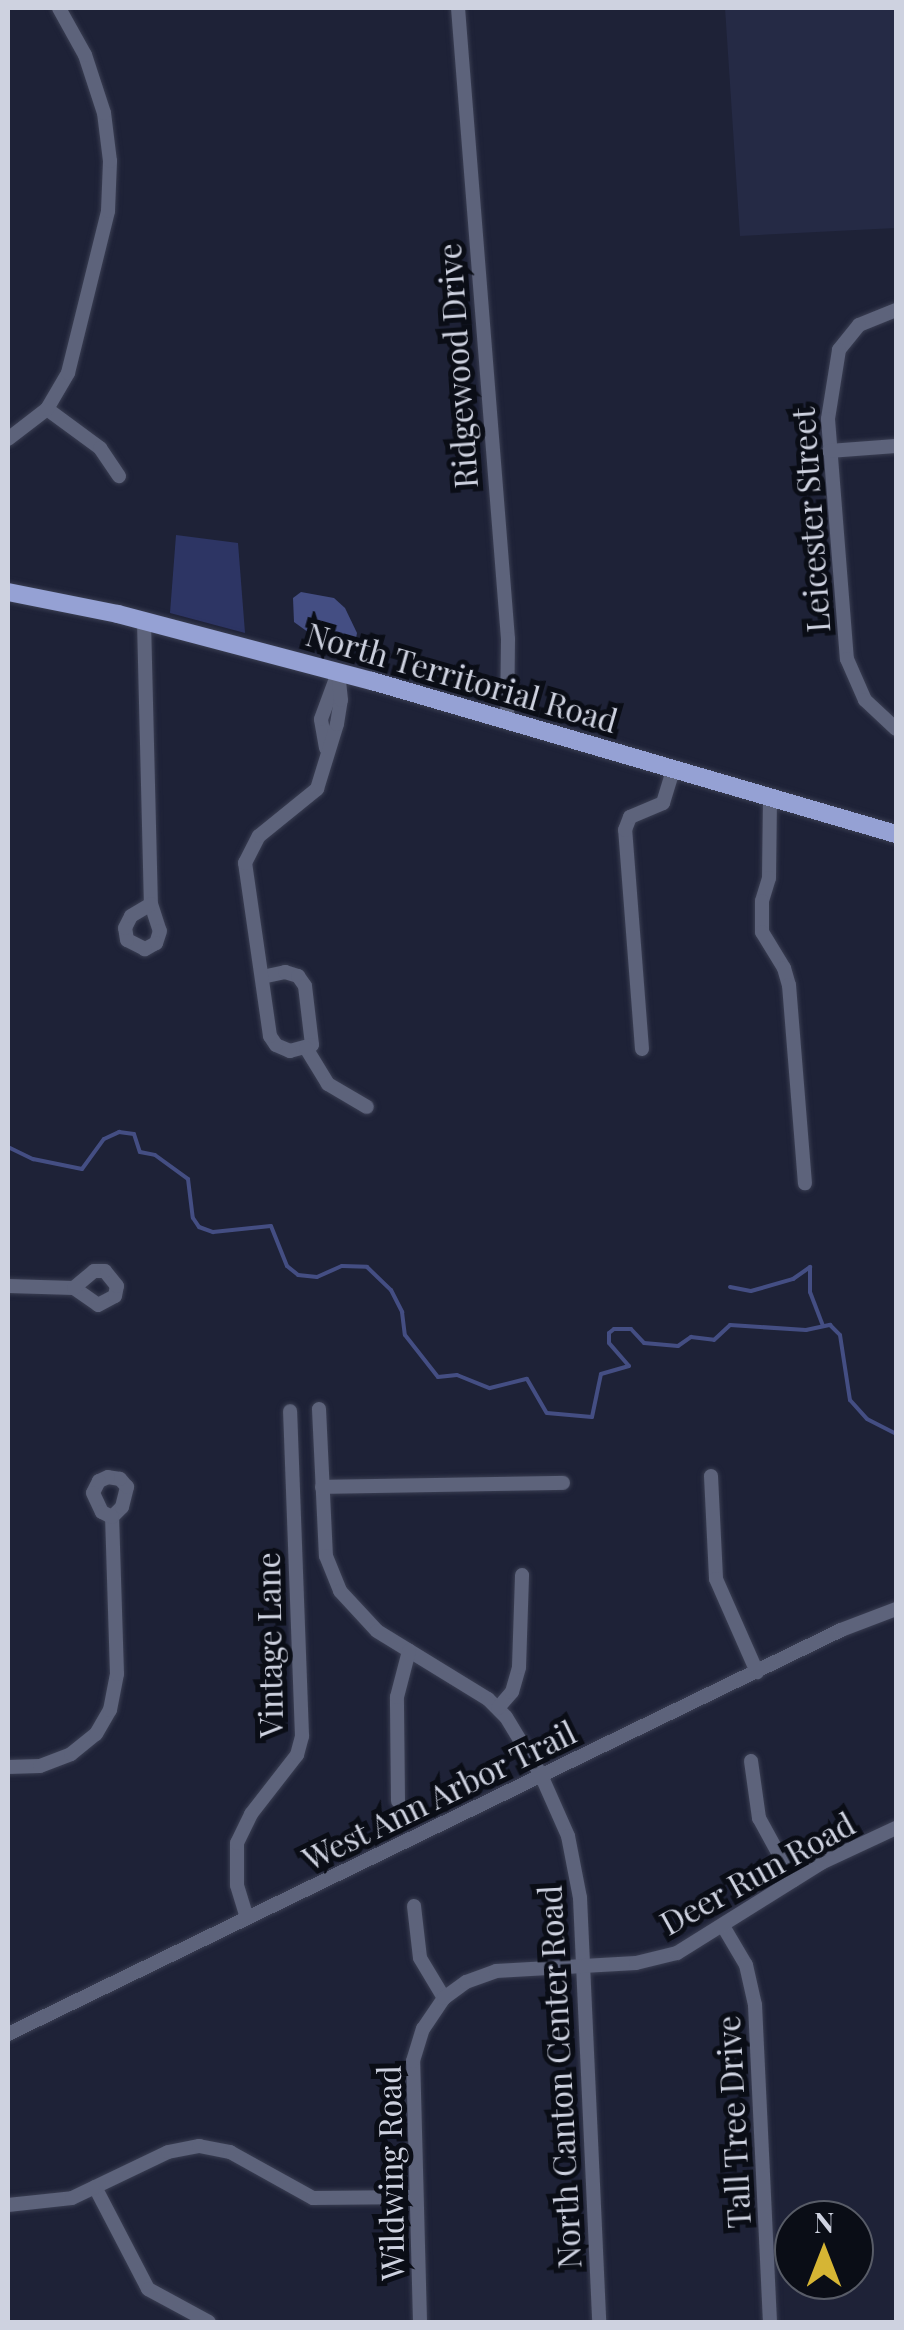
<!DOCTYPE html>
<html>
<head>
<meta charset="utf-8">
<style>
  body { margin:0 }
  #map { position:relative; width:904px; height:2330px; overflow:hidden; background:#1e2237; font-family:"Playfair Display",serif }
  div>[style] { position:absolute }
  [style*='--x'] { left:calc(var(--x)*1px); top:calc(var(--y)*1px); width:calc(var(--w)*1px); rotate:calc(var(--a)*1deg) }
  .built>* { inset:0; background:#252a45 }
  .green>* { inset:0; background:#2d3564 }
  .water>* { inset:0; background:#444e83 }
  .stream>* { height:4px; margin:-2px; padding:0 2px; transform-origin:2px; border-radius:2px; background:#444e83 }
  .roads { filter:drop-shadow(0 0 2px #3a3e52) drop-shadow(0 0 2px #3a3e52) }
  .minor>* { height:14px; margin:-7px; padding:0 7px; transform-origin:7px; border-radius:7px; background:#5d637b }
  .major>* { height:18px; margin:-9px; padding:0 9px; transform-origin:9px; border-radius:9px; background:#95a1d4 }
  span { translate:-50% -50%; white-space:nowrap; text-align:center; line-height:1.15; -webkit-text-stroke:10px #0a0d16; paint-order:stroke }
  .street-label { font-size:32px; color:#ced2e0 }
  .frame { position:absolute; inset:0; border:10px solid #ced2e0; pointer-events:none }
  .north { position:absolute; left:774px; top:2200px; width:100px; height:100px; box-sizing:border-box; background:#0a0d16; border:2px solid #585c67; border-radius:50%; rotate:0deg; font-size:28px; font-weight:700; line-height:40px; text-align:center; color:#ced2e0 }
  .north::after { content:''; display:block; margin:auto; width:35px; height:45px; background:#d6b534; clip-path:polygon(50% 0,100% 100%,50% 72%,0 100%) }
</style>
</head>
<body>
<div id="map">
  <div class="built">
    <i style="clip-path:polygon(725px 8px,896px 8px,896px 228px,740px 236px)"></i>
  </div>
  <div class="green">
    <i style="clip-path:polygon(176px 535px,238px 543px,245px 633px,170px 613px)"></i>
  </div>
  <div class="water">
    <i style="clip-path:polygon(301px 592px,334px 598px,345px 608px,357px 633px,354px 649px,319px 640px,294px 622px,293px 598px)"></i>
  </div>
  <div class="stream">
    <i style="--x:8;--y:1147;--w:28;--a:26"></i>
    <i style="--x:33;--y:1159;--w:50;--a:11.5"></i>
    <i style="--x:82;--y:1169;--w:37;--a:-54"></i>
    <i style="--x:104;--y:1139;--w:17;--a:-25"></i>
    <i style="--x:119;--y:1132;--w:15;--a:8"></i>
    <i style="--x:134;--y:1134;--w:19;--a:72"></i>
    <i style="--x:140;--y:1152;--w:15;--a:11"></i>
    <i style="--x:155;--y:1155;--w:41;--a:36"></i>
    <i style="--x:188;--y:1179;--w:39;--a:83"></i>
    <i style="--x:193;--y:1218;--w:11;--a:56"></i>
    <i style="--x:199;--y:1227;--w:15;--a:20"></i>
    <i style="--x:213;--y:1232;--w:58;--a:-5.9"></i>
    <i style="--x:271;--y:1226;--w:43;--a:68.2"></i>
    <i style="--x:287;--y:1266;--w:14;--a:39"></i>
    <i style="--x:298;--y:1275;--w:19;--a:6"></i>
    <i style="--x:317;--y:1277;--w:27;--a:-24"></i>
    <i style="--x:342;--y:1266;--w:25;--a:2"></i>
    <i style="--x:367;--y:1267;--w:33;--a:44"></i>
    <i style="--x:391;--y:1290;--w:25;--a:63"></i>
    <i style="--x:402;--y:1312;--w:23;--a:83"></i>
    <i style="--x:405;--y:1335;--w:53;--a:51.8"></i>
    <i style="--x:438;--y:1377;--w:19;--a:-6"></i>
    <i style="--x:457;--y:1375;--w:35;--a:22"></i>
    <i style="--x:490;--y:1388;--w:38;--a:-14"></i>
    <i style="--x:527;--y:1379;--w:39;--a:60"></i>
    <i style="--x:547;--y:1413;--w:45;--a:5.1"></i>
    <i style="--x:592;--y:1417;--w:44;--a:-78.2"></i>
    <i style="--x:601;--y:1374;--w:29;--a:-16"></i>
    <i style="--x:629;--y:1366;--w:30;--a:-131"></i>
    <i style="--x:609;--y:1343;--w:10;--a:-90"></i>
    <i style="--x:609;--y:1333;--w:6;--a:-39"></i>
    <i style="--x:614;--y:1329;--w:17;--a:0"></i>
    <i style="--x:631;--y:1329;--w:19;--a:47"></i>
    <i style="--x:644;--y:1343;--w:34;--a:5"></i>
    <i style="--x:678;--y:1346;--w:16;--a:-35"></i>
    <i style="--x:691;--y:1337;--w:23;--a:7"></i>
    <i style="--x:714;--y:1340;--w:22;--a:-43"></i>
    <i style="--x:730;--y:1325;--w:76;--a:3.8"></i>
    <i style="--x:806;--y:1330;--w:25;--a:-12"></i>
    <i style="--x:830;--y:1325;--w:14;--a:45"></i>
    <i style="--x:840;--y:1335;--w:66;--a:81.3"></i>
    <i style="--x:850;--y:1400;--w:25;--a:48"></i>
    <i style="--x:867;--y:1419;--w:33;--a:27"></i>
    <i style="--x:730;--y:1287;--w:21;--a:11"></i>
    <i style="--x:751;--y:1291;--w:44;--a:-15.9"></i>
    <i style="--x:793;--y:1279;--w:21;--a:-35"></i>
    <i style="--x:810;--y:1267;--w:25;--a:90"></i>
    <i style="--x:810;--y:1292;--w:36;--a:69"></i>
  </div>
  <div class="roads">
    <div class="minor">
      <i style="--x:458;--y:8;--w:633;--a:85.47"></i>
      <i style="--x:508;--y:639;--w:80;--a:90.7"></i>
      <i style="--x:896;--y:310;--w:40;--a:158"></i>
      <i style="--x:859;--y:325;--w:32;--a:129"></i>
      <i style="--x:839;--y:350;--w:70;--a:99.1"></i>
      <i style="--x:828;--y:419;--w:241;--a:85.5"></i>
      <i style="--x:847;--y:659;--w:45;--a:66.3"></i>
      <i style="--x:865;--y:700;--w:42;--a:43.1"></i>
      <i style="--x:47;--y:409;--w:66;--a:36.3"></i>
      <i style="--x:100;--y:448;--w:34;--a:56"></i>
      <i style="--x:8;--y:439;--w:49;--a:-37.6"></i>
      <i style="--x:47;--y:409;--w:42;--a:-59.7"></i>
      <i style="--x:68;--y:373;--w:167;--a:-76.1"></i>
      <i style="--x:108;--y:211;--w:50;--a:-87.7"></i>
      <i style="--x:110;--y:161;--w:48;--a:-97.1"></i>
      <i style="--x:104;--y:113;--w:61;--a:-108.1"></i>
      <i style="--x:85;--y:55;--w:54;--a:-119"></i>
      <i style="--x:829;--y:451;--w:67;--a:-4.3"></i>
      <i style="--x:144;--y:621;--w:283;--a:88.6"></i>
      <i style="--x:151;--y:904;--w:28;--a:72"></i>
      <i style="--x:160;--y:931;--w:13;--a:108"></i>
      <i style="--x:156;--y:943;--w:13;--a:151"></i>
      <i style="--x:145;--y:949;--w:20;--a:-153"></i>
      <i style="--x:127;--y:940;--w:12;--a:-99"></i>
      <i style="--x:125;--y:928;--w:13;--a:-63"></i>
      <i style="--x:131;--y:916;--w:23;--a:-31"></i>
      <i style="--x:326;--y:748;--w:29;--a:-100"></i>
      <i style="--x:321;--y:719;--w:49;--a:-69.7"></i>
      <i style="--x:770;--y:797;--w:81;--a:90.7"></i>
      <i style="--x:769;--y:878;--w:24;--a:107"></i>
      <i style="--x:762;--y:901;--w:31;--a:90"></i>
      <i style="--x:762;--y:932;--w:42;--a:58.6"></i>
      <i style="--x:784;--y:968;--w:18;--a:74"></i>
      <i style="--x:789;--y:985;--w:199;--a:85.4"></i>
      <i style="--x:262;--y:977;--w:24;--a:-12"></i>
      <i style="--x:285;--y:972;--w:14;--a:17"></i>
      <i style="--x:298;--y:976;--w:12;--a:55"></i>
      <i style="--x:305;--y:986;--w:59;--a:83.2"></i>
      <i style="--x:312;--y:1045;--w:23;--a:165"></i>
      <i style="--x:290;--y:1051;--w:15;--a:-157"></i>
      <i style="--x:276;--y:1045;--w:11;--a:-124"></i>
      <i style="--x:270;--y:1036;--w:175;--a:-98.2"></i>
      <i style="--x:245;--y:863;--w:30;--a:-63"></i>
      <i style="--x:259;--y:836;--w:75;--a:-39"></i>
      <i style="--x:317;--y:789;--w:68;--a:-72.9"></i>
      <i style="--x:337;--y:724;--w:24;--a:-81"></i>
      <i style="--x:341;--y:700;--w:28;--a:-96"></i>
      <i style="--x:306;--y:1048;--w:42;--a:58.6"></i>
      <i style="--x:328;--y:1084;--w:45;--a:30.5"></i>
      <i style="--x:642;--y:1049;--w:220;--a:-94.4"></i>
      <i style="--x:625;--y:830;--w:14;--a:-69"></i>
      <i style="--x:630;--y:817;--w:36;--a:-23"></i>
      <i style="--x:663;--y:803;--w:37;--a:-73"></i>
      <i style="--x:8;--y:1286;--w:66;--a:1.7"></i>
      <i style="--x:74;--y:1288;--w:29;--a:35"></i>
      <i style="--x:98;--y:1305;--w:19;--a:-28"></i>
      <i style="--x:115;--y:1296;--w:10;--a:-79"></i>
      <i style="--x:117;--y:1286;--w:19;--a:-129"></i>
      <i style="--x:105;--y:1271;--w:11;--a:180"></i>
      <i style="--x:94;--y:1271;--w:26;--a:140"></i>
      <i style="--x:319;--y:1409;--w:147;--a:87.3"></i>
      <i style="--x:326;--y:1556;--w:38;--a:68"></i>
      <i style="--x:340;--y:1591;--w:54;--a:47.2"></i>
      <i style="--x:377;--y:1631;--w:130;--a:31.5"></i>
      <i style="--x:488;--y:1699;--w:25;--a:45"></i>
      <i style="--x:506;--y:1717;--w:68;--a:58.9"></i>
      <i style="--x:541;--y:1775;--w:67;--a:66.1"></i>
      <i style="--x:568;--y:1836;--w:63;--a:79"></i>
      <i style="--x:580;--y:1898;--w:424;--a:87.4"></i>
      <i style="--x:711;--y:1476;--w:103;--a:87.2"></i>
      <i style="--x:716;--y:1579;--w:102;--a:66.2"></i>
      <i style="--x:322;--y:1487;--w:241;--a:-1"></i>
      <i style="--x:498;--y:1708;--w:21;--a:-49"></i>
      <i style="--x:512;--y:1692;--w:26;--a:-74"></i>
      <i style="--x:519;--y:1667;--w:92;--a:-88.1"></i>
      <i style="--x:751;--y:1761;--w:58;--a:82"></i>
      <i style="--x:759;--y:1818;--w:71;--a:61.3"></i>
      <i style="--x:8;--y:1767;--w:32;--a:-2"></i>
      <i style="--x:40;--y:1766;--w:33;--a:-21"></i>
      <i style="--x:71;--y:1754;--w:32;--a:-39"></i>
      <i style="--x:96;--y:1734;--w:28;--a:-60"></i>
      <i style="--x:110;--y:1710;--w:37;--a:-79"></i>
      <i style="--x:117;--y:1674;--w:157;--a:-91.8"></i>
      <i style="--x:112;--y:1517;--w:14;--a:-45"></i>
      <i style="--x:122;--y:1507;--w:21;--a:-76"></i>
      <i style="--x:127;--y:1487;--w:11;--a:-131"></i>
      <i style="--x:120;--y:1479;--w:12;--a:-171"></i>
      <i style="--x:108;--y:1477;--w:10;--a:156"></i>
      <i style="--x:99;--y:1481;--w:13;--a:117"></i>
      <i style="--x:93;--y:1493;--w:21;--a:65"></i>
      <i style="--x:102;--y:1512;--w:11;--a:27"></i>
      <i style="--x:398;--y:1801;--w:104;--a:-90.6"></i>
      <i style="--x:397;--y:1697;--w:48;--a:-75.4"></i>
      <i style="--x:414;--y:1906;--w:52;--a:83.4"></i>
      <i style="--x:420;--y:1958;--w:47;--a:59"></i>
      <i style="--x:247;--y:1918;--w:34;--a:-107"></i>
      <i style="--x:237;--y:1885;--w:42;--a:-90"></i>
      <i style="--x:237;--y:1843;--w:32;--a:-64"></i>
      <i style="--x:251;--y:1814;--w:75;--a:-52.1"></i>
      <i style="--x:297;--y:1755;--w:20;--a:-75"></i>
      <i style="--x:302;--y:1736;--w:325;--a:-92.1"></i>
      <i style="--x:723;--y:1926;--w:45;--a:59.5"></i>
      <i style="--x:746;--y:1965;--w:41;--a:77.3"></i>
      <i style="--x:755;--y:2005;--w:317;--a:87.3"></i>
      <i style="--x:8;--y:2034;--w:926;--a:-25.87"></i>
      <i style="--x:841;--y:1630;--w:59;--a:-20.9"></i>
      <i style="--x:95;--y:2187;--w:115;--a:62.5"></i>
      <i style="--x:148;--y:2289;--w:69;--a:28.4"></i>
      <i style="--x:8;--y:2205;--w:64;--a:-6.2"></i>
      <i style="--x:72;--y:2198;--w:106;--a:-25.6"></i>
      <i style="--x:168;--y:2152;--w:32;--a:-11"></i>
      <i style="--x:199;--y:2146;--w:32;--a:11"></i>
      <i style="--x:230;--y:2152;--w:95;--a:29"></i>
      <i style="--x:313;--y:2198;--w:103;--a:-0.6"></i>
      <i style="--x:420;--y:2322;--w:261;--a:-91.5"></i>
      <i style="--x:413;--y:2061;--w:34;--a:-73"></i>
      <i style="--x:423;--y:2029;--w:37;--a:-56"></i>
      <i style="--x:444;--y:1998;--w:27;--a:-36"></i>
      <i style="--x:466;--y:1982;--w:32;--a:-20"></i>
      <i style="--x:496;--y:1971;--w:140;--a:-3.3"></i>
      <i style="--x:636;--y:1963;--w:42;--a:-13.7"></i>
      <i style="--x:677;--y:1953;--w:170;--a:-32"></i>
      <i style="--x:821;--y:1863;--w:83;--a:-25"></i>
    </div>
    <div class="major">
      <i style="--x:8;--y:592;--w:112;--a:11.3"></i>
      <i style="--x:118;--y:614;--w:263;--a:14.8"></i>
      <i style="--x:372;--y:681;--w:546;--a:16.28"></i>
    </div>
  </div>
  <div class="street-label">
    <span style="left:457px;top:366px;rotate:-94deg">Ridgewood Drive</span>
    <span style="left:810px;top:520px;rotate:-94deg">Leicester Street</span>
    <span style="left:462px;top:677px;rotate:16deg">North Territorial Road</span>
    <span style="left:269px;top:1645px;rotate:-91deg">Vintage Lane</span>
    <span style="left:439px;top:1795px;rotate:-26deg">West Ann Arbor Trail</span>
    <span style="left:757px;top:1873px;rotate:-29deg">Deer Run Road</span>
    <span style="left:559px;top:2077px;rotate:-93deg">North Canton Center Road</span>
    <span style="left:733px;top:2122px;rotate:-93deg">Tall Tree Drive</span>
    <span style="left:390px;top:2173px;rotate:-91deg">Wildwing Road</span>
  </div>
  <div class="frame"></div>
  <div class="north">N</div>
</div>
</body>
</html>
